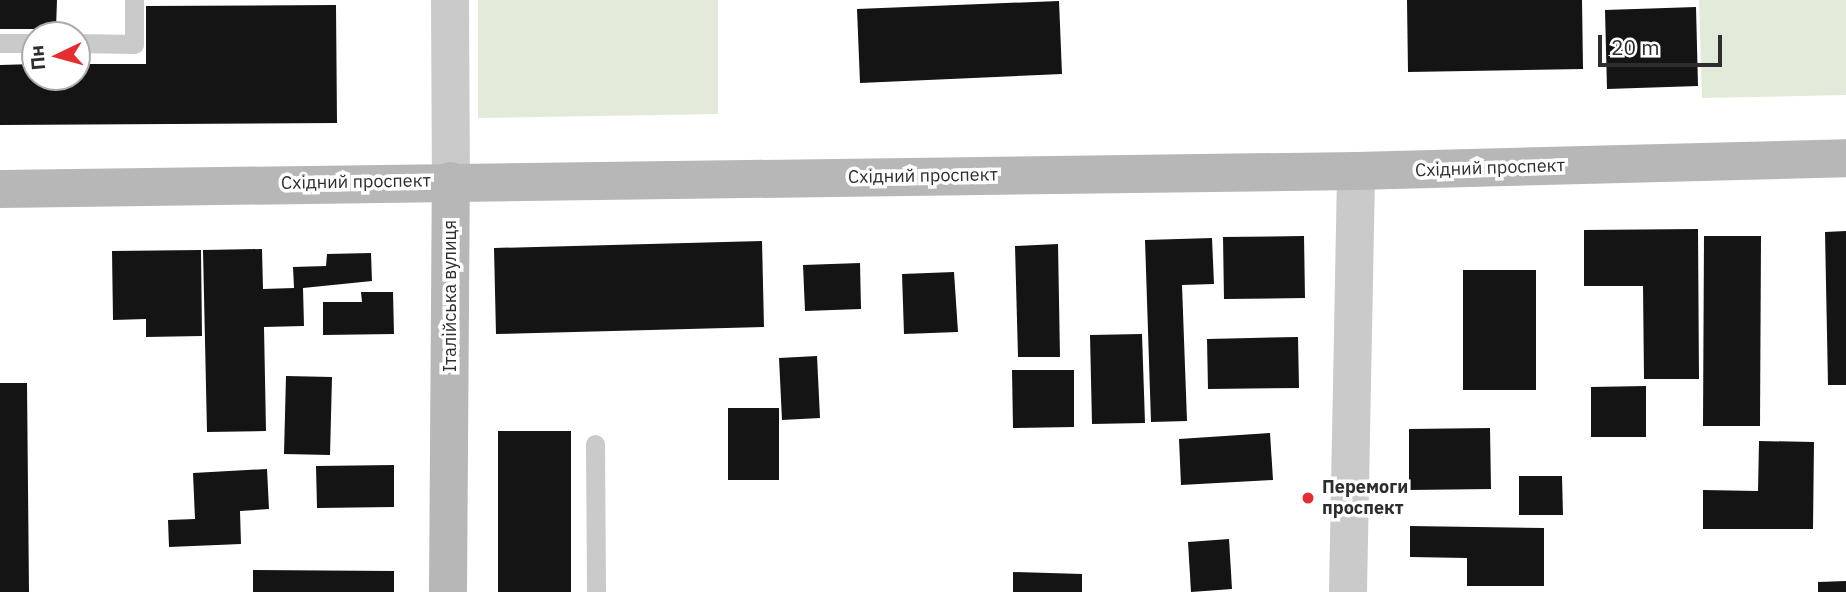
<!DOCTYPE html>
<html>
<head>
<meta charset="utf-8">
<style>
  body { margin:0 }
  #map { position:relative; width:1846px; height:592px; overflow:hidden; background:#fff; font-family:"IBM Plex Sans",sans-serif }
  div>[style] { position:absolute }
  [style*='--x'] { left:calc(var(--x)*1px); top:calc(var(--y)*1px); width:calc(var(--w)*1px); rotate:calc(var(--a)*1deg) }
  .green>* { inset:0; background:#e2ebda }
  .building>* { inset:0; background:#141414 }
  .service>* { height:19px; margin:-9.5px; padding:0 9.5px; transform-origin:9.5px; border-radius:9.5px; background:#cacaca }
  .tertiary>* { height:38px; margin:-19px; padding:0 19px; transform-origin:19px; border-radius:19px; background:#cacaca }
  .secondary>* { height:38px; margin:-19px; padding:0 19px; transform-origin:19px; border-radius:19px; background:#b7b7b7 }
  .dots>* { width:19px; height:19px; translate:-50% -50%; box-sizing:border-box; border:4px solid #fff; border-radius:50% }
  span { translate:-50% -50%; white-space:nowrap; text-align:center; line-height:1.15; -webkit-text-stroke:7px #fff; paint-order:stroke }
  .street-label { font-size:18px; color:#2d2d2d }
  .poi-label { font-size:18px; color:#2d2d2d; font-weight:700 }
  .left { translate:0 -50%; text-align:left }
  .north { position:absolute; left:21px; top:21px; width:70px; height:70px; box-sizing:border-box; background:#fff; border:2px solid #ababab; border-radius:50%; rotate:265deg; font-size:19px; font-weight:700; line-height:28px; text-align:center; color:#2d2d2d }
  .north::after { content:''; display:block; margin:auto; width:24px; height:32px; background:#e52e31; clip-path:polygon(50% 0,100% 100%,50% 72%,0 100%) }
  .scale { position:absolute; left:1598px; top:35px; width:124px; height:32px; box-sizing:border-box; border:4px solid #2d2d2d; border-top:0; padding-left:9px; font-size:21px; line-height:24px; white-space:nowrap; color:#2d2d2d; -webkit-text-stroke:5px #fff; paint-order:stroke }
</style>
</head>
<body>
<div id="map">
  <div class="green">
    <i style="clip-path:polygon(478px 0,718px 0,718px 114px,478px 118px)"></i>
    <i style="clip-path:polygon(1699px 0,1846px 0,1846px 95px,1702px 98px)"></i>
  </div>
  <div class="building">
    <i style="clip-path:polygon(0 0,57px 0,56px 29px,0 29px)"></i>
    <i style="clip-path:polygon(1407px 0,1582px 0,1583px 69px,1408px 72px)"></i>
    <i style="clip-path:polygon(1059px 1px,1062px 74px,860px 83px,857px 9px)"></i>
    <i style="clip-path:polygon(336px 5px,337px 123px,0 125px,0 65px,35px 64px,35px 77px,77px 77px,77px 64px,146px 64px,146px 6px)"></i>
    <i style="clip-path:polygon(1696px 7px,1698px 86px,1607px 89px,1605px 10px)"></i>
    <i style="clip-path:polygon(1698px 229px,1699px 379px,1644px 379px,1643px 286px,1584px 286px,1584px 230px)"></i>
    <i style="clip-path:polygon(1846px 231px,1846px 385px,1828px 385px,1825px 232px)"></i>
    <i style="clip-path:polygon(1304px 236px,1305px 298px,1224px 299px,1223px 237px)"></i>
    <i style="clip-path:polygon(1704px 236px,1761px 236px,1760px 426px,1703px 426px)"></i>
    <i style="clip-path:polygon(1212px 238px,1214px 284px,1182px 285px,1187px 421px,1151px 422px,1145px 240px)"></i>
    <i style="clip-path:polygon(762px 241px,764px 327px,496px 334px,494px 248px)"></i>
    <i style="clip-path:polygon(1058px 244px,1060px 357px,1018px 357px,1015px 246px)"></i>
    <i style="clip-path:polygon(262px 249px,263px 289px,294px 288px,293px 267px,326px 266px,327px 254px,371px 253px,372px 281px,303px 288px,304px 326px,264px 327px,266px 431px,207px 432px,203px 250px)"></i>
    <i style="clip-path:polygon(201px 250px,202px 336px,146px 337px,146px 319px,113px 320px,112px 251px)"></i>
    <i style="clip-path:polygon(860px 263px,861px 309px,805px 311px,803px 265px)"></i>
    <i style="clip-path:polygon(1463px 270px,1536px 270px,1536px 390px,1463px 390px)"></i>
    <i style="clip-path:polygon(954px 272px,958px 332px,904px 334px,902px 274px)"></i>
    <i style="clip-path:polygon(361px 292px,393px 292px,394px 334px,323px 335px,323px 302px,362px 302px)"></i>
    <i style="clip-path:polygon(1142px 334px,1145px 423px,1092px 424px,1090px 335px)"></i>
    <i style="clip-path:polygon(1298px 337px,1299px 388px,1208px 389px,1207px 339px)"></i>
    <i style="clip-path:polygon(817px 356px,820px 418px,782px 420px,779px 358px)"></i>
    <i style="clip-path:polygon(1012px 370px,1074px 370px,1074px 427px,1013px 428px)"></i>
    <i style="clip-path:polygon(286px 376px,332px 377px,330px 455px,284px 454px)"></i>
    <i style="clip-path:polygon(0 383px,27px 383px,29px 592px,0 592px)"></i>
    <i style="clip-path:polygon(1646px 386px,1646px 437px,1591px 437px,1591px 387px)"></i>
    <i style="clip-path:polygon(728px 408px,779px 408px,779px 480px,728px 480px)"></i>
    <i style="clip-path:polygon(1490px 428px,1491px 489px,1409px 490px,1409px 429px)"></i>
    <i style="clip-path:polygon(498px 431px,571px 431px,571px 592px,498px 592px)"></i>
    <i style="clip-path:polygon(1270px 433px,1273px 480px,1181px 485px,1179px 439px)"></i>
    <i style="clip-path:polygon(1759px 441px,1814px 442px,1813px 529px,1703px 529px,1703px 490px,1758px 491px)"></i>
    <i style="clip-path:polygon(394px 465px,394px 507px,317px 508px,316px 466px)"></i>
    <i style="clip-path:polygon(267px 469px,269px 509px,240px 511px,241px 544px,169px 547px,168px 520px,195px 519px,193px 473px)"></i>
    <i style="clip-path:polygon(1519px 476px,1562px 476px,1563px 515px,1519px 515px)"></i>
    <i style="clip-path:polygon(1410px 526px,1544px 528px,1544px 586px,1467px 586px,1467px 558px,1410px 557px)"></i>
    <i style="clip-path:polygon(1229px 539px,1232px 589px,1191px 592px,1188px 542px)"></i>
    <i style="clip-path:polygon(253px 570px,394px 571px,394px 592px,253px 592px)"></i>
    <i style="clip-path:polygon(1013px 572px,1082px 574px,1082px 592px,1013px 592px)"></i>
    <i style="clip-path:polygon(1846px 581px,1846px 592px,1818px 592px,1818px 582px)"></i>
  </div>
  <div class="service">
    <i style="--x:0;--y:43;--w:35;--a:0"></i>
    <i style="--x:77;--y:43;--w:57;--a:1"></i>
    <i style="--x:134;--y:44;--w:44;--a:-90"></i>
    <i style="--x:595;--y:444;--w:148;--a:89.6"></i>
  </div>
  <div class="tertiary">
    <i style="--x:450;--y:0;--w:181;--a:89.7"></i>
    <i style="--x:1348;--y:592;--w:421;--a:-88.9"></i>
  </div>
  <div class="secondary">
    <i style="--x:0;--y:189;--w:1356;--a:-0.76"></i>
    <i style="--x:1356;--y:171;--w:490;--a:-1.5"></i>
    <i style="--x:448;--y:592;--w:411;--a:-89.6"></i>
  </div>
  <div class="dots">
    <i style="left:1308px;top:498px;background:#e52e31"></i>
  </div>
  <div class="street-label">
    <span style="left:1490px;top:168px;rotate:-2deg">Східний проспект</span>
    <span style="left:923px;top:176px;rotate:-1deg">Східний проспект</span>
    <span style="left:356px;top:182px;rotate:-1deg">Східний проспект</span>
    <span style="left:450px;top:296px;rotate:-90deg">Італійська вулиця</span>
  </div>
  <div class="poi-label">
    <span class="left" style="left:1322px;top:498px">Перемоги<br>проспект</span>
  </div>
  <div class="north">Пн</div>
  <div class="scale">20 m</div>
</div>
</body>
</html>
